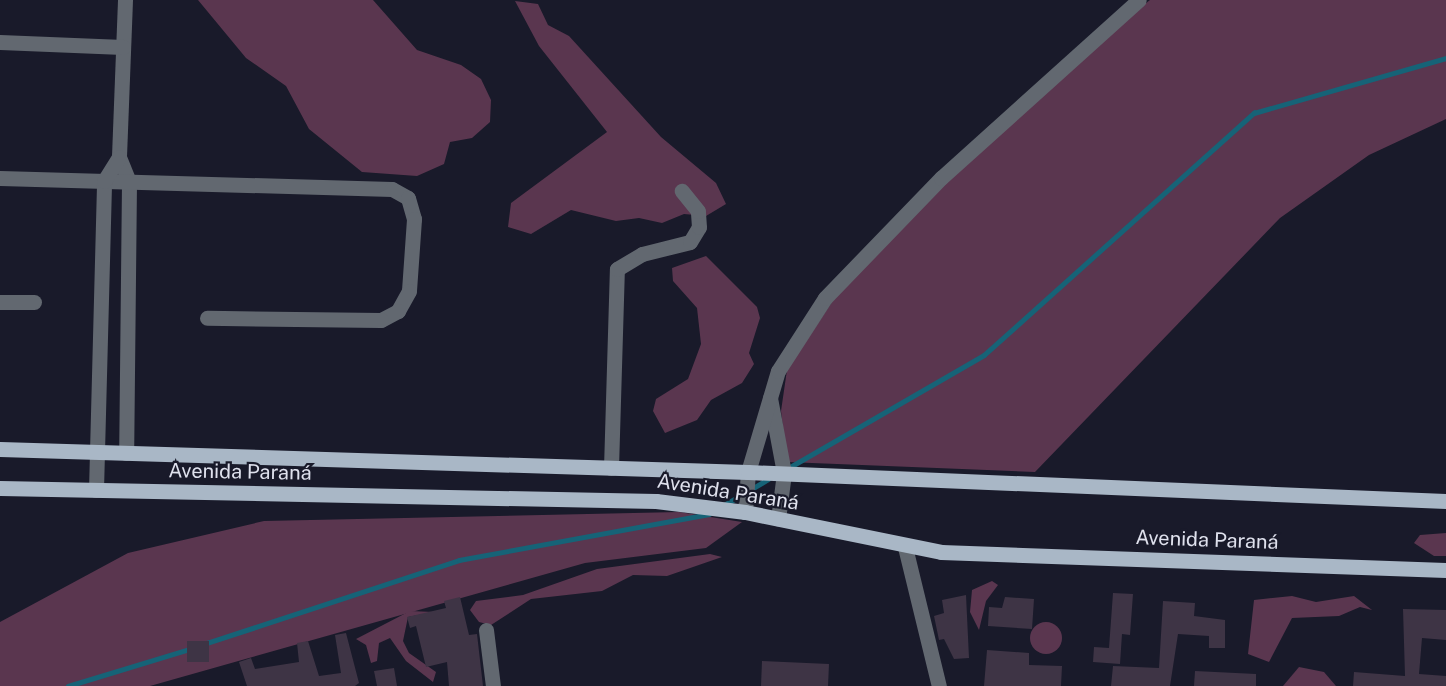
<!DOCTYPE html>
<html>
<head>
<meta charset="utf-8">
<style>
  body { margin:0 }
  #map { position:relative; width:1446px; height:686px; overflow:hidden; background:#191a2a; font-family:"Public Sans",sans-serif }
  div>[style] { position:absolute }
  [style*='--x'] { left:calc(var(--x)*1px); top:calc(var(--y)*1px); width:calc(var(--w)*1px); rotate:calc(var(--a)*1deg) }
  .green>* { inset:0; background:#5a364f }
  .round { border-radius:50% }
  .stream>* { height:4.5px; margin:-2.25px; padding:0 2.25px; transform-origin:2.25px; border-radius:2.25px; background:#166377 }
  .building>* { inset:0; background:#3e3445 }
  .minor>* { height:15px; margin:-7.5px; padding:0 7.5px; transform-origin:7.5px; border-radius:7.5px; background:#626870 }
  .major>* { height:15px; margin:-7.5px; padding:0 7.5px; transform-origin:7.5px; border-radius:7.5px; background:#a9b7c6 }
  span { translate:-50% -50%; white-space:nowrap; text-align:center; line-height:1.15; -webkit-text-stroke:4.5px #191a2a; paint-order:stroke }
  .street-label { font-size:20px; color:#dfe1ed }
</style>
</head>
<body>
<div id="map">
  <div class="green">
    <i style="clip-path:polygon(198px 0,373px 0,417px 50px,461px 65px,481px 79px,491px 100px,490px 122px,472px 138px,450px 142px,444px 164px,417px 176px,362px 172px,309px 129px,286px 86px,246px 58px)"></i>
    <i style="clip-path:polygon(1150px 0,1446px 0,1446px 119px,1369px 155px,1280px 218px,1035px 472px,787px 462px,781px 411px,787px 370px,836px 296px,989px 126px)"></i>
    <i style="clip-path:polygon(515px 1px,538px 4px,548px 25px,569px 36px,661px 137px,716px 183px,726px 204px,706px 216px,684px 214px,662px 223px,639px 218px,616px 221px,571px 210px,531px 234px,508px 227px,511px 203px,607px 132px,539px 46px)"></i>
    <i style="clip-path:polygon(706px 256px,757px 307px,760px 318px,749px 353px,754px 364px,742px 383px,711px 400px,697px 420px,665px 433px,653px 411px,656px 399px,688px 379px,701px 344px,697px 308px,673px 281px,672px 268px)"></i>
    <i style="clip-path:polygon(679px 512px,742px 522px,706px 548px,585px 563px,150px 686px,0 686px,0 622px,128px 553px,264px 521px)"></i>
    <i style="clip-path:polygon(1446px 533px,1446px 556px,1434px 556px,1414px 543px,1420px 535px)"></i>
    <i style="clip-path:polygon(710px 554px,722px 557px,667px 576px,633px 575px,602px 591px,531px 599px,491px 625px,479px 622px,470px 610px,476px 601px,523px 595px,597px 569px)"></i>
    <i style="clip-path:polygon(992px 581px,998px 585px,986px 601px,979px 630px,970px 612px,972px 590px)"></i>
    <i style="clip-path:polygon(1292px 596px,1316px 602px,1354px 596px,1372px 610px,1360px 607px,1339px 616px,1292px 618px,1269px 662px,1248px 654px,1254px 600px)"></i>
    <i style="clip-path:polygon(410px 611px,434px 612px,408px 617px,403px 641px,409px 653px,436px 672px,433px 682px,406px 661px,390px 638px,379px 643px,377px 661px,371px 663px,366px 645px,356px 639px)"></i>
    <i class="round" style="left:1030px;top:622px;width:32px;height:32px"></i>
    <i style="clip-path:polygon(1299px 667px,1324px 672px,1336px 686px,1283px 686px)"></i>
  </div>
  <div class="stream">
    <i style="--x:790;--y:467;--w:224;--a:-30"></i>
    <i style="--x:984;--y:355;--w:363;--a:-41.9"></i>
    <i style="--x:1254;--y:113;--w:200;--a:-16"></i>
    <i style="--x:750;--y:490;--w:21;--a:-31"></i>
    <i style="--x:724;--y:505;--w:22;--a:-30"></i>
    <i style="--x:204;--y:644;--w:268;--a:-18.2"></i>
    <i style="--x:459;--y:560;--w:254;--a:-10.4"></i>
    <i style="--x:68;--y:686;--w:127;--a:-16.9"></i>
  </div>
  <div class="building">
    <i style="clip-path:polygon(1113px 593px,1133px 594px,1130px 635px,1122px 634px,1120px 664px,1093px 662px,1094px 647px,1109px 648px)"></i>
    <i style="clip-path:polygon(966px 595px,969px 658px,954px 659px,944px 639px,939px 640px,934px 616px,944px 613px,942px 600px)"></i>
    <i style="clip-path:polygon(460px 597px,469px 635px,477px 634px,483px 686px,449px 686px,447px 662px,426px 667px,416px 626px,410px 628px,407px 617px,446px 608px,444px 601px)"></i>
    <i style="clip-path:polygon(1005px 597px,1034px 599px,1032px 629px,988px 626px,989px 607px,1002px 608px)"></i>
    <i style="clip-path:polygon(1163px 601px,1195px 603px,1194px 616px,1225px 620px,1225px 648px,1209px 648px,1209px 636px,1178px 634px,1170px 686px,1111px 686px,1113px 666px,1159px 668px)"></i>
    <i style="clip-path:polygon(1403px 609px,1446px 610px,1446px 640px,1422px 638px,1419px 674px,1446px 676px,1446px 686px,1353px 686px,1354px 672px,1405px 676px)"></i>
    <i style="clip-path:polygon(346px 633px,359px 683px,355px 686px,247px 686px,239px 662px,251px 658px,255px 669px,299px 662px,297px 643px,308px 641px,319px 676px,341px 673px,335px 635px)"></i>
    <i style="clip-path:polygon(187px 641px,209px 641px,209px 662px,187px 662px)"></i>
    <i style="clip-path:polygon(987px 650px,1029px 653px,1029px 665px,1062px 666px,1061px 686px,984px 686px)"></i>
    <i style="clip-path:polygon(762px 661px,829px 664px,828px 686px,761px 686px)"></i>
    <i style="clip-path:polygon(394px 668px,397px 686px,377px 686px,374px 671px)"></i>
    <i style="clip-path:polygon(1195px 671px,1256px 674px,1256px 686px,1194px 686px)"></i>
  </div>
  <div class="minor">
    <i style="--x:125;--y:0;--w:157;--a:92.2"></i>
    <i style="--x:119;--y:157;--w:27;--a:68"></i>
    <i style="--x:129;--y:182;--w:271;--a:90.6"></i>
    <i style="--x:0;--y:42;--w:123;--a:2.3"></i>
    <i style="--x:0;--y:178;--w:392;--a:1.6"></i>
    <i style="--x:392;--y:189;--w:18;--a:29"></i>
    <i style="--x:408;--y:198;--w:22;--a:74"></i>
    <i style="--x:414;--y:219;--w:72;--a:94"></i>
    <i style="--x:409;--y:291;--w:23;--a:119"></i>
    <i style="--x:398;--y:311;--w:19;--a:152"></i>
    <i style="--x:381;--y:320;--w:174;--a:-179.3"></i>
    <i style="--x:0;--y:302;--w:34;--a:0"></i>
    <i style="--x:770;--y:398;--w:76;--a:79.4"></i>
    <i style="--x:784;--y:473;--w:46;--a:97.4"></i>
    <i style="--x:611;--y:468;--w:199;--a:-88.3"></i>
    <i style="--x:617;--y:269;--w:29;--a:-31"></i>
    <i style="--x:642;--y:254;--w:49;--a:-14"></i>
    <i style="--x:690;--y:242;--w:17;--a:-59"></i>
    <i style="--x:699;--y:227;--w:16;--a:-94"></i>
    <i style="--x:698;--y:211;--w:26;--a:-129"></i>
    <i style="--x:96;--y:490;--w:309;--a:-88.5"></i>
    <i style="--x:104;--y:181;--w:28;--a:-58"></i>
    <i style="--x:745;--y:512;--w:40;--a:-85.7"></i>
    <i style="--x:748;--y:472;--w:105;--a:-73.5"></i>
    <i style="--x:778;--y:371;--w:87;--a:-57.2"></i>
    <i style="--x:825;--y:298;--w:167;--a:-46"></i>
    <i style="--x:941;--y:178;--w:266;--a:-42"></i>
    <i style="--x:905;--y:547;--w:143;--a:76.3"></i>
    <i style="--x:486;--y:630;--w:56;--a:82.9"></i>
  </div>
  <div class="major">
    <i style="--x:0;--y:449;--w:748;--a:1.76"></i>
    <i style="--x:748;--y:472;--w:699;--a:2.38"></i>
    <i style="--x:0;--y:488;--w:656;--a:1.14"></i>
    <i style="--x:656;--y:501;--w:90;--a:7"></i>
    <i style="--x:745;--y:512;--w:200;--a:11.5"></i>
    <i style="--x:941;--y:552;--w:505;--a:2.04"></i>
  </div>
  <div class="street-label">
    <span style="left:240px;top:472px;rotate:1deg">Avenida Paraná</span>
    <span style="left:728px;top:492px;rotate:9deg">Avenida Paraná</span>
    <span style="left:1207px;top:540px;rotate:2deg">Avenida Paraná</span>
  </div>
</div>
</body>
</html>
